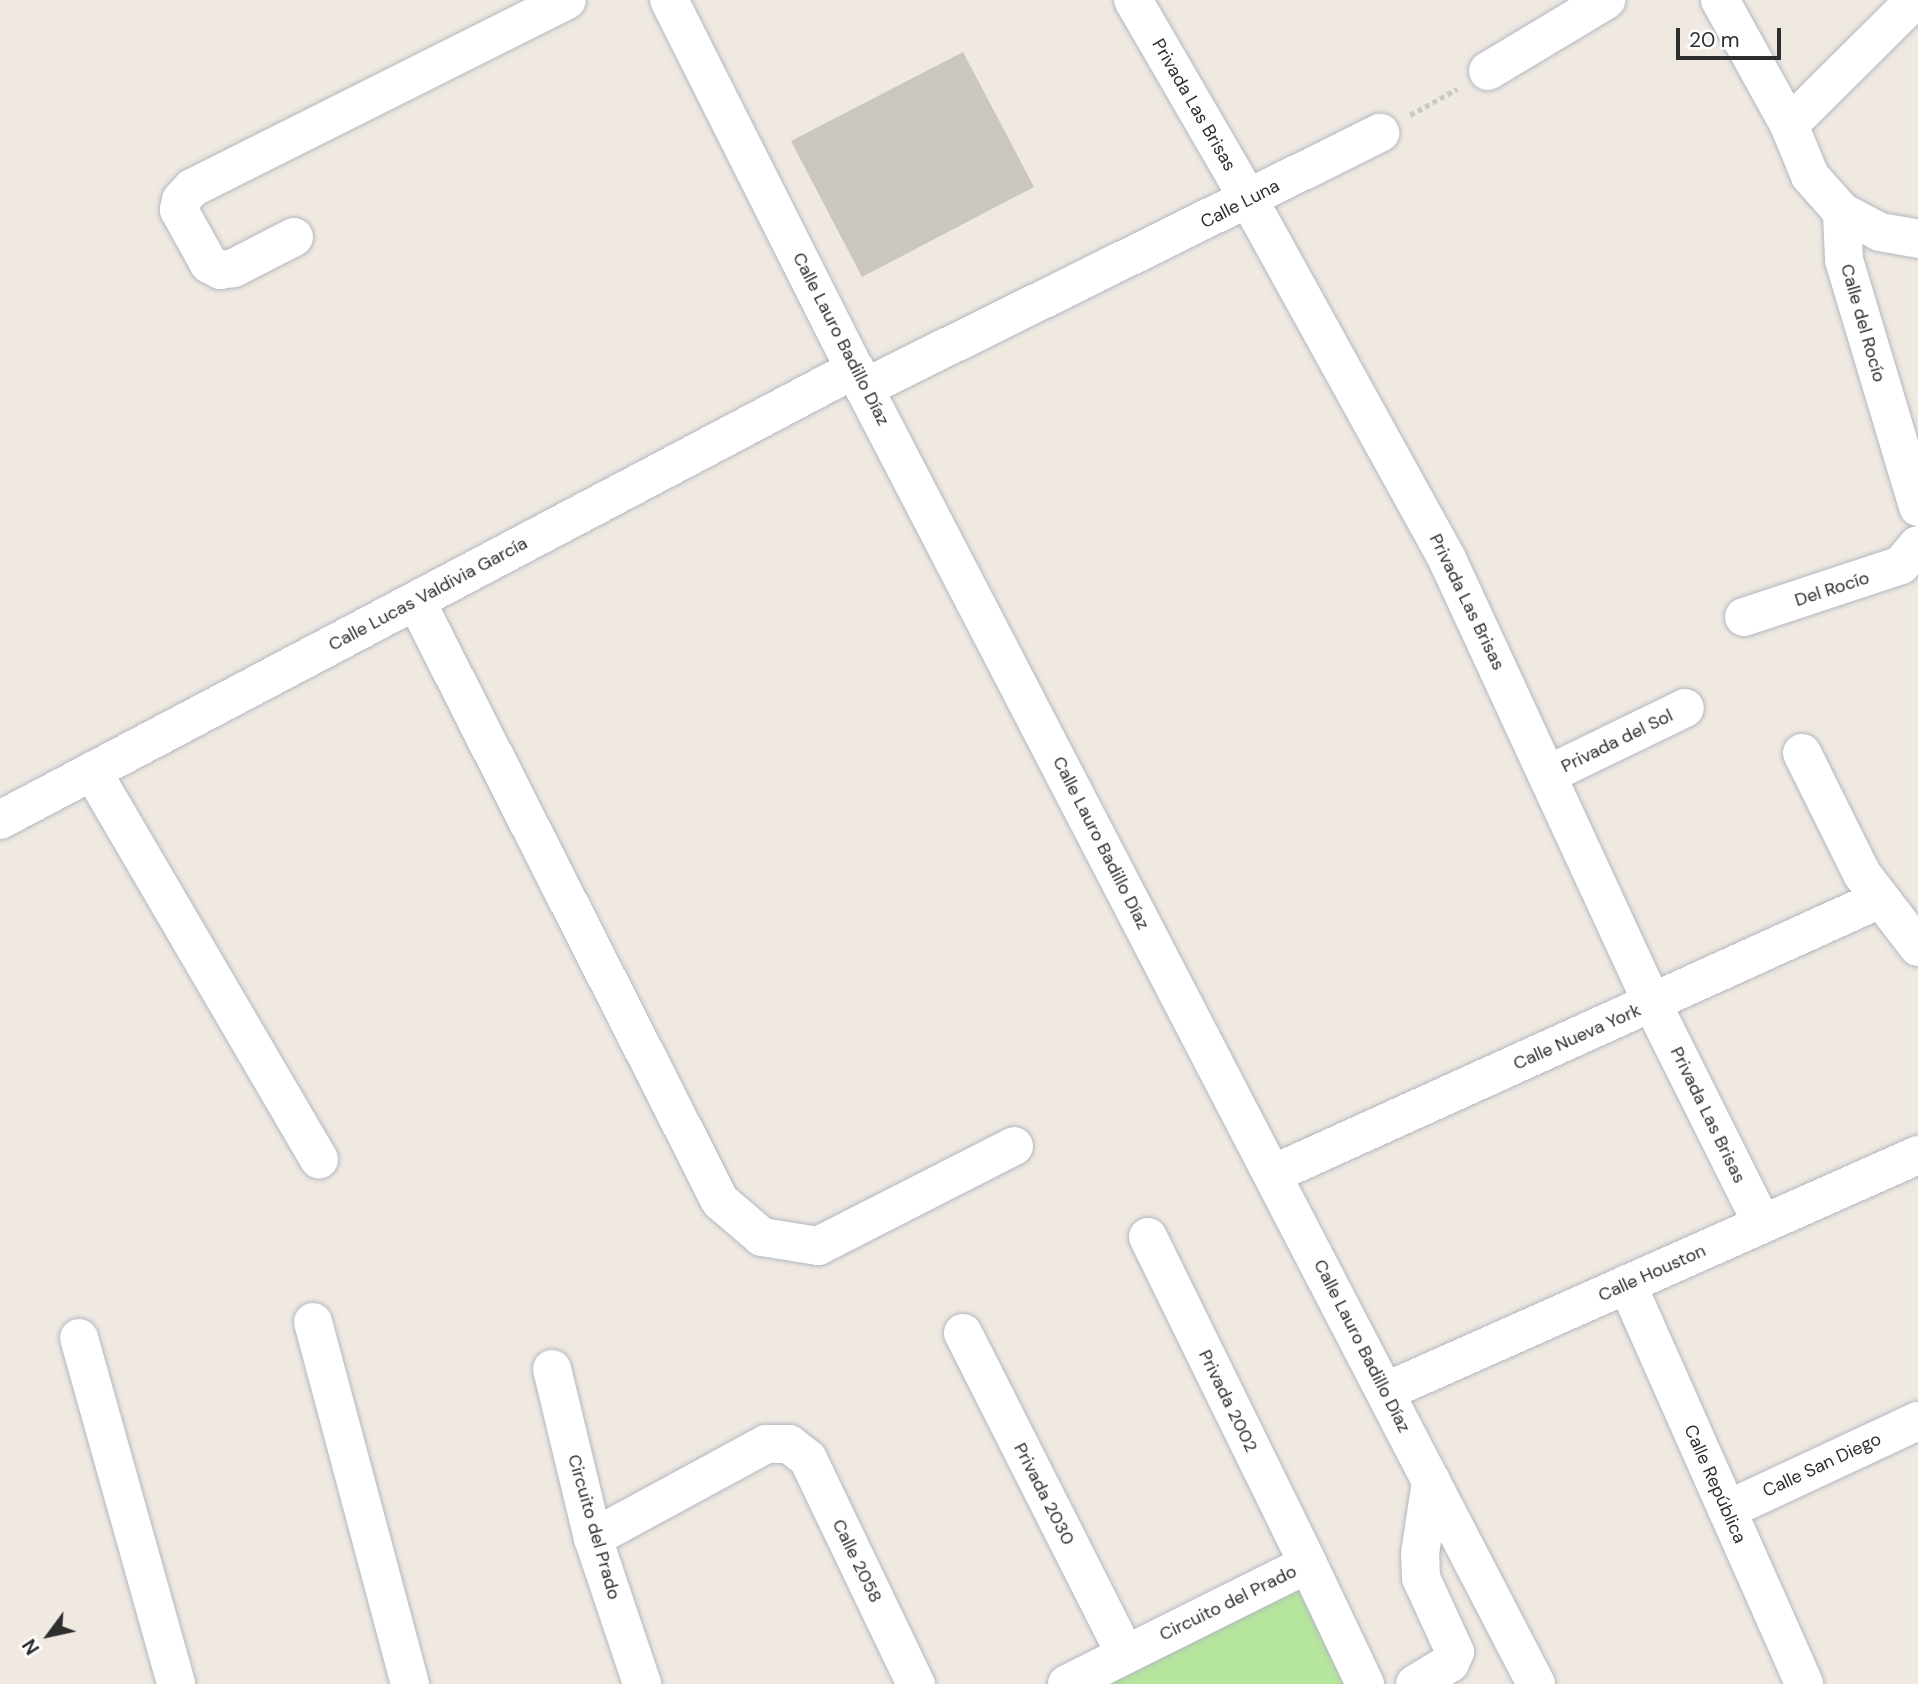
<!DOCTYPE html>
<html>
<head>
<meta charset="utf-8">
<style>
  body { margin:0 }
  #map { position:relative; width:1918px; height:1684px; overflow:hidden; background:#efe9e1; font-family:"DM Sans",sans-serif }
  div>[style] { position:absolute }
  [style*='--x'] { left:calc(var(--x)*1px); top:calc(var(--y)*1px); width:calc(var(--w)*1px); rotate:calc(var(--a)*1deg) }
  .green>* { inset:0; background:#b6e59e }
  .building>* { inset:0; background:#cbc7bf }
  .path>* { height:4.5px; margin-top:-2.25px; transform-origin:0; background:repeating-linear-gradient(90deg,#c9c9c9 0 5px,transparent 0 8.5px) }
  .roads { filter:drop-shadow(0 0 2px #b4b7c1) drop-shadow(0 0 2px #b4b7c1) }
  .minor>* { height:38px; margin:-19px; padding:0 19px; transform-origin:19px; border-radius:19px; background:#fff }
  span { translate:-50% -50%; white-space:nowrap; text-align:center; line-height:1.15; -webkit-text-stroke:5px #fff; paint-order:stroke }
  .street-label { font-size:18px; color:#2e2e2e }
  .north { position:absolute; left:14px; top:1600px; width:70px; height:70px; -webkit-text-stroke:5px #fff; paint-order:stroke; rotate:237deg; font-size:19px; font-weight:700; line-height:28px; text-align:center; color:#2e2e2e }
  .north::after { content:''; display:block; margin:auto; width:24px; height:32px; background:#2e2e2e; clip-path:polygon(50% 0,100% 100%,50% 72%,0 100%) }
  .scale { position:absolute; left:1676px; top:28px; width:105px; height:32px; box-sizing:border-box; border:4px solid #2e2e2e; border-top:0; padding-left:9px; font-size:21px; line-height:24px; white-space:nowrap; color:#2e2e2e; -webkit-text-stroke:5px #fff; paint-order:stroke }
</style>
</head>
<body>
<div id="map">
  <div class="green">
    <i style="clip-path:polygon(1303px 1577px,1352px 1684px,1093px 1684px)"></i>
  </div>
  <div class="building">
    <i style="clip-path:polygon(963px 52px,1034px 187px,862px 277px,791px 141px)"></i>
  </div>
  <div class="path">
    <i style="--x:1410;--y:115;--w:54;--a:-29"></i>
  </div>
  <div class="roads">
    <div class="minor">
      <i style="--x:669;--y:0;--w:434;--a:63.3"></i>
      <i style="--x:864;--y:388;--w:1460;--a:62.59"></i>
      <i style="--x:1133;--y:0;--w:231;--a:59.9"></i>
      <i style="--x:1249;--y:200;--w:410;--a:61.1"></i>
      <i style="--x:1447;--y:559;--w:489;--a:65.2"></i>
      <i style="--x:1652;--y:1003;--w:247;--a:63.5"></i>
      <i style="--x:1720;--y:0;--w:143;--a:61.1"></i>
      <i style="--x:1789;--y:125;--w:55;--a:67.6"></i>
      <i style="--x:1810;--y:176;--w:48;--a:48.4"></i>
      <i style="--x:1842;--y:212;--w:48;--a:87.6"></i>
      <i style="--x:1844;--y:260;--w:258;--a:73.3"></i>
      <i style="--x:1488;--y:71;--w:138;--a:-31"></i>
      <i style="--x:1789;--y:125;--w:177;--a:-44.8"></i>
      <i style="--x:1842;--y:212;--w:43;--a:27.8"></i>
      <i style="--x:1880;--y:232;--w:39;--a:10"></i>
      <i style="--x:294;--y:237;--w:68;--a:152.7"></i>
      <i style="--x:234;--y:268;--w:14;--a:172"></i>
      <i style="--x:220;--y:270;--w:13;--a:-151"></i>
      <i style="--x:209;--y:264;--w:62;--a:-119.1"></i>
      <i style="--x:179;--y:210;--w:10;--a:-79"></i>
      <i style="--x:181;--y:200;--w:16;--a:-47"></i>
      <i style="--x:192;--y:188;--w:419;--a:-26.6"></i>
      <i style="--x:864;--y:388;--w:576;--a:-26.3"></i>
      <i style="--x:416;--y:601;--w:673;--a:63.13"></i>
      <i style="--x:720;--y:1201;--w:55;--a:40.6"></i>
      <i style="--x:762;--y:1237;--w:57;--a:9.1"></i>
      <i style="--x:818;--y:1246;--w:220;--a:-27"></i>
      <i style="--x:1744;--y:617;--w:165;--a:-18.3"></i>
      <i style="--x:1901;--y:565;--w:26;--a:-50"></i>
      <i style="--x:1802;--y:753;--w:135;--a:63.6"></i>
      <i style="--x:1862;--y:874;--w:92;--a:52.5"></i>
      <i style="--x:92;--y:771;--w:450;--a:59.7"></i>
      <i style="--x:1549;--y:774;--w:151;--a:-25.9"></i>
      <i style="--x:0;--y:820;--w:967;--a:-27.81"></i>
      <i style="--x:1273;--y:1174;--w:666;--a:-24.37"></i>
      <i style="--x:1148;--y:1237;--w:364;--a:63.9"></i>
      <i style="--x:1627;--y:1284;--w:437;--a:66.1"></i>
      <i style="--x:313;--y:1322;--w:375;--a:75"></i>
      <i style="--x:963;--y:1333;--w:360;--a:63.2"></i>
      <i style="--x:79;--y:1338;--w:359;--a:74.3"></i>
      <i style="--x:552;--y:1369;--w:174;--a:76.4"></i>
      <i style="--x:593;--y:1538;--w:154;--a:71.4"></i>
      <i style="--x:1387;--y:1391;--w:581;--a:-23.96"></i>
      <i style="--x:1727;--y:1510;--w:211;--a:-25"></i>
      <i style="--x:593;--y:1538;--w:197;--a:-28.5"></i>
      <i style="--x:766;--y:1444;--w:23;--a:0"></i>
      <i style="--x:789;--y:1444;--w:24;--a:38"></i>
      <i style="--x:808;--y:1459;--w:250;--a:64.4"></i>
      <i style="--x:1067;--y:1684;--w:269;--a:-26.5"></i>
      <i style="--x:1308;--y:1564;--w:133;--a:64.6"></i>
      <i style="--x:1415;--y:1684;--w:41;--a:-31"></i>
      <i style="--x:1450;--y:1663;--w:12;--a:-66"></i>
      <i style="--x:1455;--y:1652;--w:81;--a:-114.7"></i>
      <i style="--x:1421;--y:1578;--w:24;--a:-92"></i>
      <i style="--x:1420;--y:1554;--w:74;--a:-81.4"></i>
    </div>
  </div>
  <div class="street-label">
    <span style="left:1194px;top:105px;rotate:60deg">Privada Las Brisas</span>
    <span style="left:1240px;top:204px;rotate:-27deg">Calle Luna</span>
    <span style="left:1863px;top:323px;rotate:74deg">Calle del Rocío</span>
    <span style="left:841px;top:339px;rotate:63deg">Calle Lauro Badillo Díaz</span>
    <span style="left:1832px;top:589px;rotate:-18deg">Del Rocío</span>
    <span style="left:428px;top:594px;rotate:-28deg">Calle Lucas Valdivia García</span>
    <span style="left:1467px;top:602px;rotate:64deg">Privada Las Brisas</span>
    <span style="left:1617px;top:741px;rotate:-26deg">Privada del Sol</span>
    <span style="left:1101px;top:843px;rotate:63deg">Calle Lauro Badillo Díaz</span>
    <span style="left:1577px;top:1037px;rotate:-24deg">Calle Nueva York</span>
    <span style="left:1708px;top:1115px;rotate:64deg">Privada Las Brisas</span>
    <span style="left:1652px;top:1273px;rotate:-24deg">Calle Houston</span>
    <span style="left:1362px;top:1346px;rotate:63deg">Calle Lauro Badillo Díaz</span>
    <span style="left:1228px;top:1401px;rotate:64deg">Privada 2002</span>
    <span style="left:1822px;top:1465px;rotate:-25deg">Calle San Diego</span>
    <span style="left:1715px;top:1484px;rotate:66deg">Calle República</span>
    <span style="left:1044px;top:1494px;rotate:63deg">Privada 2030</span>
    <span style="left:594px;top:1527px;rotate:74deg">Circuito del Prado</span>
    <span style="left:857px;top:1561px;rotate:64deg">Calle 2058</span>
    <span style="left:1228px;top:1603px;rotate:-26deg">Circuito del Prado</span>
  </div>
  <div class="north">N</div>
  <div class="scale">20 m</div>
</div>
</body>
</html>
